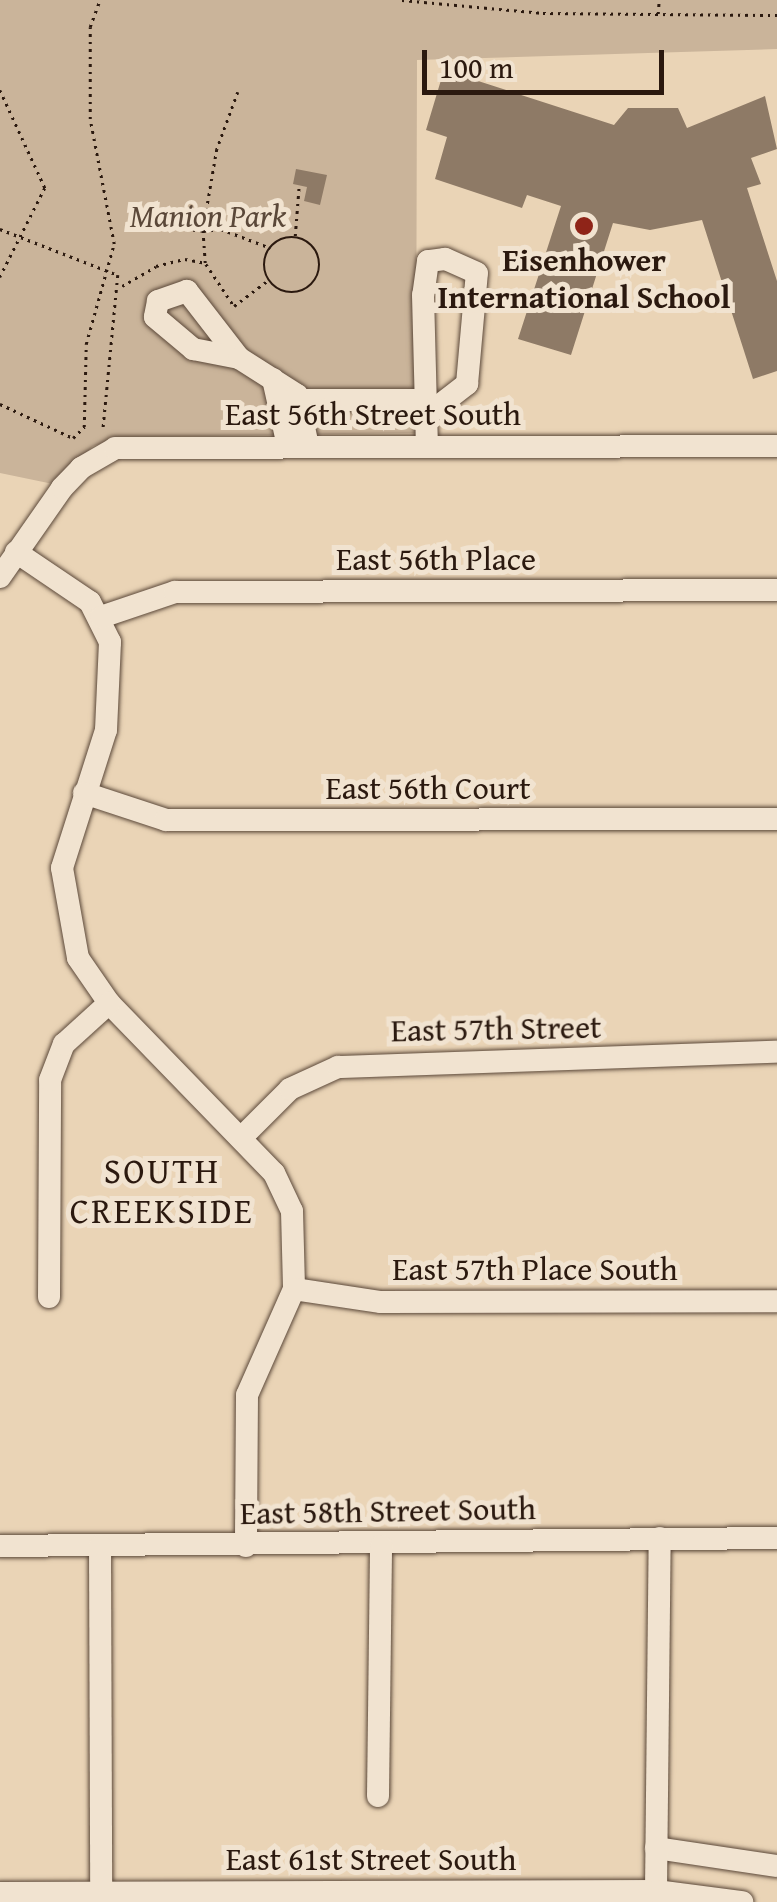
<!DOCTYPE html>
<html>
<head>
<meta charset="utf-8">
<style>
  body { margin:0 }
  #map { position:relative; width:777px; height:1902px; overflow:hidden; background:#ead4b6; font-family:"Gentium Book Plus",serif }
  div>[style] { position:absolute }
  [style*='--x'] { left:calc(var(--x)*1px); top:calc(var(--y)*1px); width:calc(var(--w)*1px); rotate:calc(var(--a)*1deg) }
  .green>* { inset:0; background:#cab49a }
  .building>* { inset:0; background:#8e7a66 }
  .path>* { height:2.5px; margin-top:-1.25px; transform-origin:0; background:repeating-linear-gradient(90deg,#2b190f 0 2.5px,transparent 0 7.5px) }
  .path>.ring { margin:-1.25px; padding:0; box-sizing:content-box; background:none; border:2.5px solid #2b190f; border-radius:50% }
  .roads { filter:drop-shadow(0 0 2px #5b4839) drop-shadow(0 0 2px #5b4839) }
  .minor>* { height:22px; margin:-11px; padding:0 11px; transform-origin:11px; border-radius:11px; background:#f1e3d0 }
  .dots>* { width:28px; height:28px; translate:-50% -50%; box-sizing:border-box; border:5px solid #f1e3d0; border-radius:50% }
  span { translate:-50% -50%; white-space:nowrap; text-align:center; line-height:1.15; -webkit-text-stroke:10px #f1e3d0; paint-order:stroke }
  .park-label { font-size:32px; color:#5b4839; font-style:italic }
  .poi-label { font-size:32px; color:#2b190f; font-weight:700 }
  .street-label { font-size:32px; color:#2b190f }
  .neighbourhood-label { font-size:35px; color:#2b190f; letter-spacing:2.5px }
  .scale { position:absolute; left:422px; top:50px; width:242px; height:45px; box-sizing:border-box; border:5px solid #2b190f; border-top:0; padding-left:12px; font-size:30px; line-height:35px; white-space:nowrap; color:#2b190f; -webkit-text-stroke:8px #f1e3d0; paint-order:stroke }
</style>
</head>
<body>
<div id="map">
  <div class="green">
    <i style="clip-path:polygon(0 0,777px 0,777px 49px,417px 60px,416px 433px,123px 437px,93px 446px,53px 484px,0 473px)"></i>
  </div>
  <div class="building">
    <i style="clip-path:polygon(444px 70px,614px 125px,628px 108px,678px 108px,687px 128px,765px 96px,777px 149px,751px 158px,761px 184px,747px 188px,777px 281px,777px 371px,753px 379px,702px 220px,650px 230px,613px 223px,571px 355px,518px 339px,561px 206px,527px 195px,522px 208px,435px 179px,447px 137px,426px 130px)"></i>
    <i style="clip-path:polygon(296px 169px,327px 175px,320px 205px,304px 201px,307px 187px,293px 184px)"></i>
  </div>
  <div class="path">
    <i style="--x:402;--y:0;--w:142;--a:5.3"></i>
    <i style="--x:543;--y:13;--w:234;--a:0.5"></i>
    <i style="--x:658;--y:14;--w:14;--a:-86"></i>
    <i style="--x:0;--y:90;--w:108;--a:65.3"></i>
    <i style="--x:45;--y:188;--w:100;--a:116.8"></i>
    <i style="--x:238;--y:92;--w:61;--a:110.2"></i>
    <i style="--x:217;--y:149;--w:83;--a:99.7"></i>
    <i style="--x:203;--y:231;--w:18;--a:-6"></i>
    <i style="--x:221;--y:229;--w:53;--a:20.8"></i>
    <i style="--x:0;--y:229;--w:127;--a:21.3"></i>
    <i style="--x:118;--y:275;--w:156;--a:95.5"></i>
    <i style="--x:295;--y:236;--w:51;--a:-85.5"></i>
    <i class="ring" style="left:264px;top:237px;width:53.5px;height:53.5px"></i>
    <i style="--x:206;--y:264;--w:50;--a:56.3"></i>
    <i style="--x:234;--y:306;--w:41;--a:-37.1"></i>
    <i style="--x:122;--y:286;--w:39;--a:-30"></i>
    <i style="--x:156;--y:266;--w:30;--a:-14"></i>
    <i style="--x:185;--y:259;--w:20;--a:11"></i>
    <i style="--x:205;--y:263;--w:32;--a:-94"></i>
    <i style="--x:203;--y:231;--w:12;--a:-175"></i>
    <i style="--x:0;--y:404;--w:81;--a:25"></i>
    <i style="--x:73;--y:438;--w:16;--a:-45"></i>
    <i style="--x:84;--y:427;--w:83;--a:-88.6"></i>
    <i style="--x:86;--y:344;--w:104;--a:-74.4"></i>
    <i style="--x:114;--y:244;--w:127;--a:-100.9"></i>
    <i style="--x:90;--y:119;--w:92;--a:-90"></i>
    <i style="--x:90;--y:27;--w:29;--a:-70"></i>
  </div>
  <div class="roads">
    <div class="minor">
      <i style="--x:239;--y:358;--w:85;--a:-127.8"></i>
      <i style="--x:187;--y:291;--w:31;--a:161"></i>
      <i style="--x:158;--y:301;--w:16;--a:101"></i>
      <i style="--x:155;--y:317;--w:50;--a:40.1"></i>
      <i style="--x:193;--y:349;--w:47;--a:11.1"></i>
      <i style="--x:239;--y:358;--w:69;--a:32.5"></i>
      <i style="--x:297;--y:395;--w:52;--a:77.8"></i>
      <i style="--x:273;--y:379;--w:69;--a:77.4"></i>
      <i style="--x:299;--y:400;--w:125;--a:0"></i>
      <i style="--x:427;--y:415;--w:51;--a:-37.8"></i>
      <i style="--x:467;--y:384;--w:111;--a:-84.9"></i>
      <i style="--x:477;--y:273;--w:35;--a:-156"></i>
      <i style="--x:445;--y:259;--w:17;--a:173"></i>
      <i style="--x:428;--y:261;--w:34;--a:98"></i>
      <i style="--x:423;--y:295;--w:151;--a:88.5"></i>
      <i style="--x:16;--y:552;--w:89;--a:34"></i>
      <i style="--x:90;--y:602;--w:45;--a:63.4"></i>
      <i style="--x:110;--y:642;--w:88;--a:92.6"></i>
      <i style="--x:106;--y:730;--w:145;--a:107.7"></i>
      <i style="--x:62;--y:868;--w:91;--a:79.9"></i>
      <i style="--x:78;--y:958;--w:55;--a:55.4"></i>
      <i style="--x:109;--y:1003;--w:237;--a:45.9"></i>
      <i style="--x:274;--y:1173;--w:42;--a:64.7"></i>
      <i style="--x:292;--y:1211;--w:78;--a:88.5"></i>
      <i style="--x:294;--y:1289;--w:116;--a:113.9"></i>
      <i style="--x:247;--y:1395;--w:151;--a:90.4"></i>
      <i style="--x:0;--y:577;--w:108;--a:-55.1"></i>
      <i style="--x:62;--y:488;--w:28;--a:-46"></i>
      <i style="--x:81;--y:468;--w:39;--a:-30"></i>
      <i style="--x:115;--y:448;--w:662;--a:-0.17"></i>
      <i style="--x:101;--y:617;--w:78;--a:-18.7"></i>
      <i style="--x:175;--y:592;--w:602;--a:-0.19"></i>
      <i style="--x:84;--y:793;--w:86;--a:18.2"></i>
      <i style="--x:166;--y:820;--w:611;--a:-0.09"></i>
      <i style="--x:241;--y:1138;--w:69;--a:-45"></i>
      <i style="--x:290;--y:1089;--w:53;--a:-24.6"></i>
      <i style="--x:338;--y:1067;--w:439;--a:-2"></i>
      <i style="--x:294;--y:1289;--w:88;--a:8.5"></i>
      <i style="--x:381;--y:1302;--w:396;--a:-0.1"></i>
      <i style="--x:49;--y:1297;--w:217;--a:-89.7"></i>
      <i style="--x:50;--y:1080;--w:39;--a:-69"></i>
      <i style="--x:64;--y:1044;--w:61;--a:-42.3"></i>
      <i style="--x:0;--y:1546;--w:777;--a:-0.59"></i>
      <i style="--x:100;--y:1546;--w:347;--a:89.8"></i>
      <i style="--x:378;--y:1796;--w:250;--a:-89.3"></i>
      <i style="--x:656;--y:1848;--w:122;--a:8.5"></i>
      <i style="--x:656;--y:1891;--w:353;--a:-89.4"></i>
      <i style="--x:0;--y:1893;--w:656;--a:-0.17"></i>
      <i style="--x:656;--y:1891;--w:87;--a:7.3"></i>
    </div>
  </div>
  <div class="dots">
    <i style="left:584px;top:226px;background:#8f2418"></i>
  </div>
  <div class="park-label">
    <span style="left:208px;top:216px">Manion Park</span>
  </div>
  <div class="poi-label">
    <span style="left:584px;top:279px">Eisenhower<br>International School</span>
  </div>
  <div class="street-label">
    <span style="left:373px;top:414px">East 56th Street South</span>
    <span style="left:436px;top:559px">East 56th Place</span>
    <span style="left:428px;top:788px">East 56th Court</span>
    <span style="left:496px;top:1029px;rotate:-1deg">East 57th Street</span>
    <span style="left:535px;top:1269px">East 57th Place South</span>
    <span style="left:388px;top:1511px;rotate:-1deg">East 58th Street South</span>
    <span style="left:371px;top:1859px">East 61st Street South</span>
  </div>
  <div class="neighbourhood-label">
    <span style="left:162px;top:1191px">SOUTH<br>CREEKSIDE</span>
  </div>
  <div class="scale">100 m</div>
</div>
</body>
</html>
